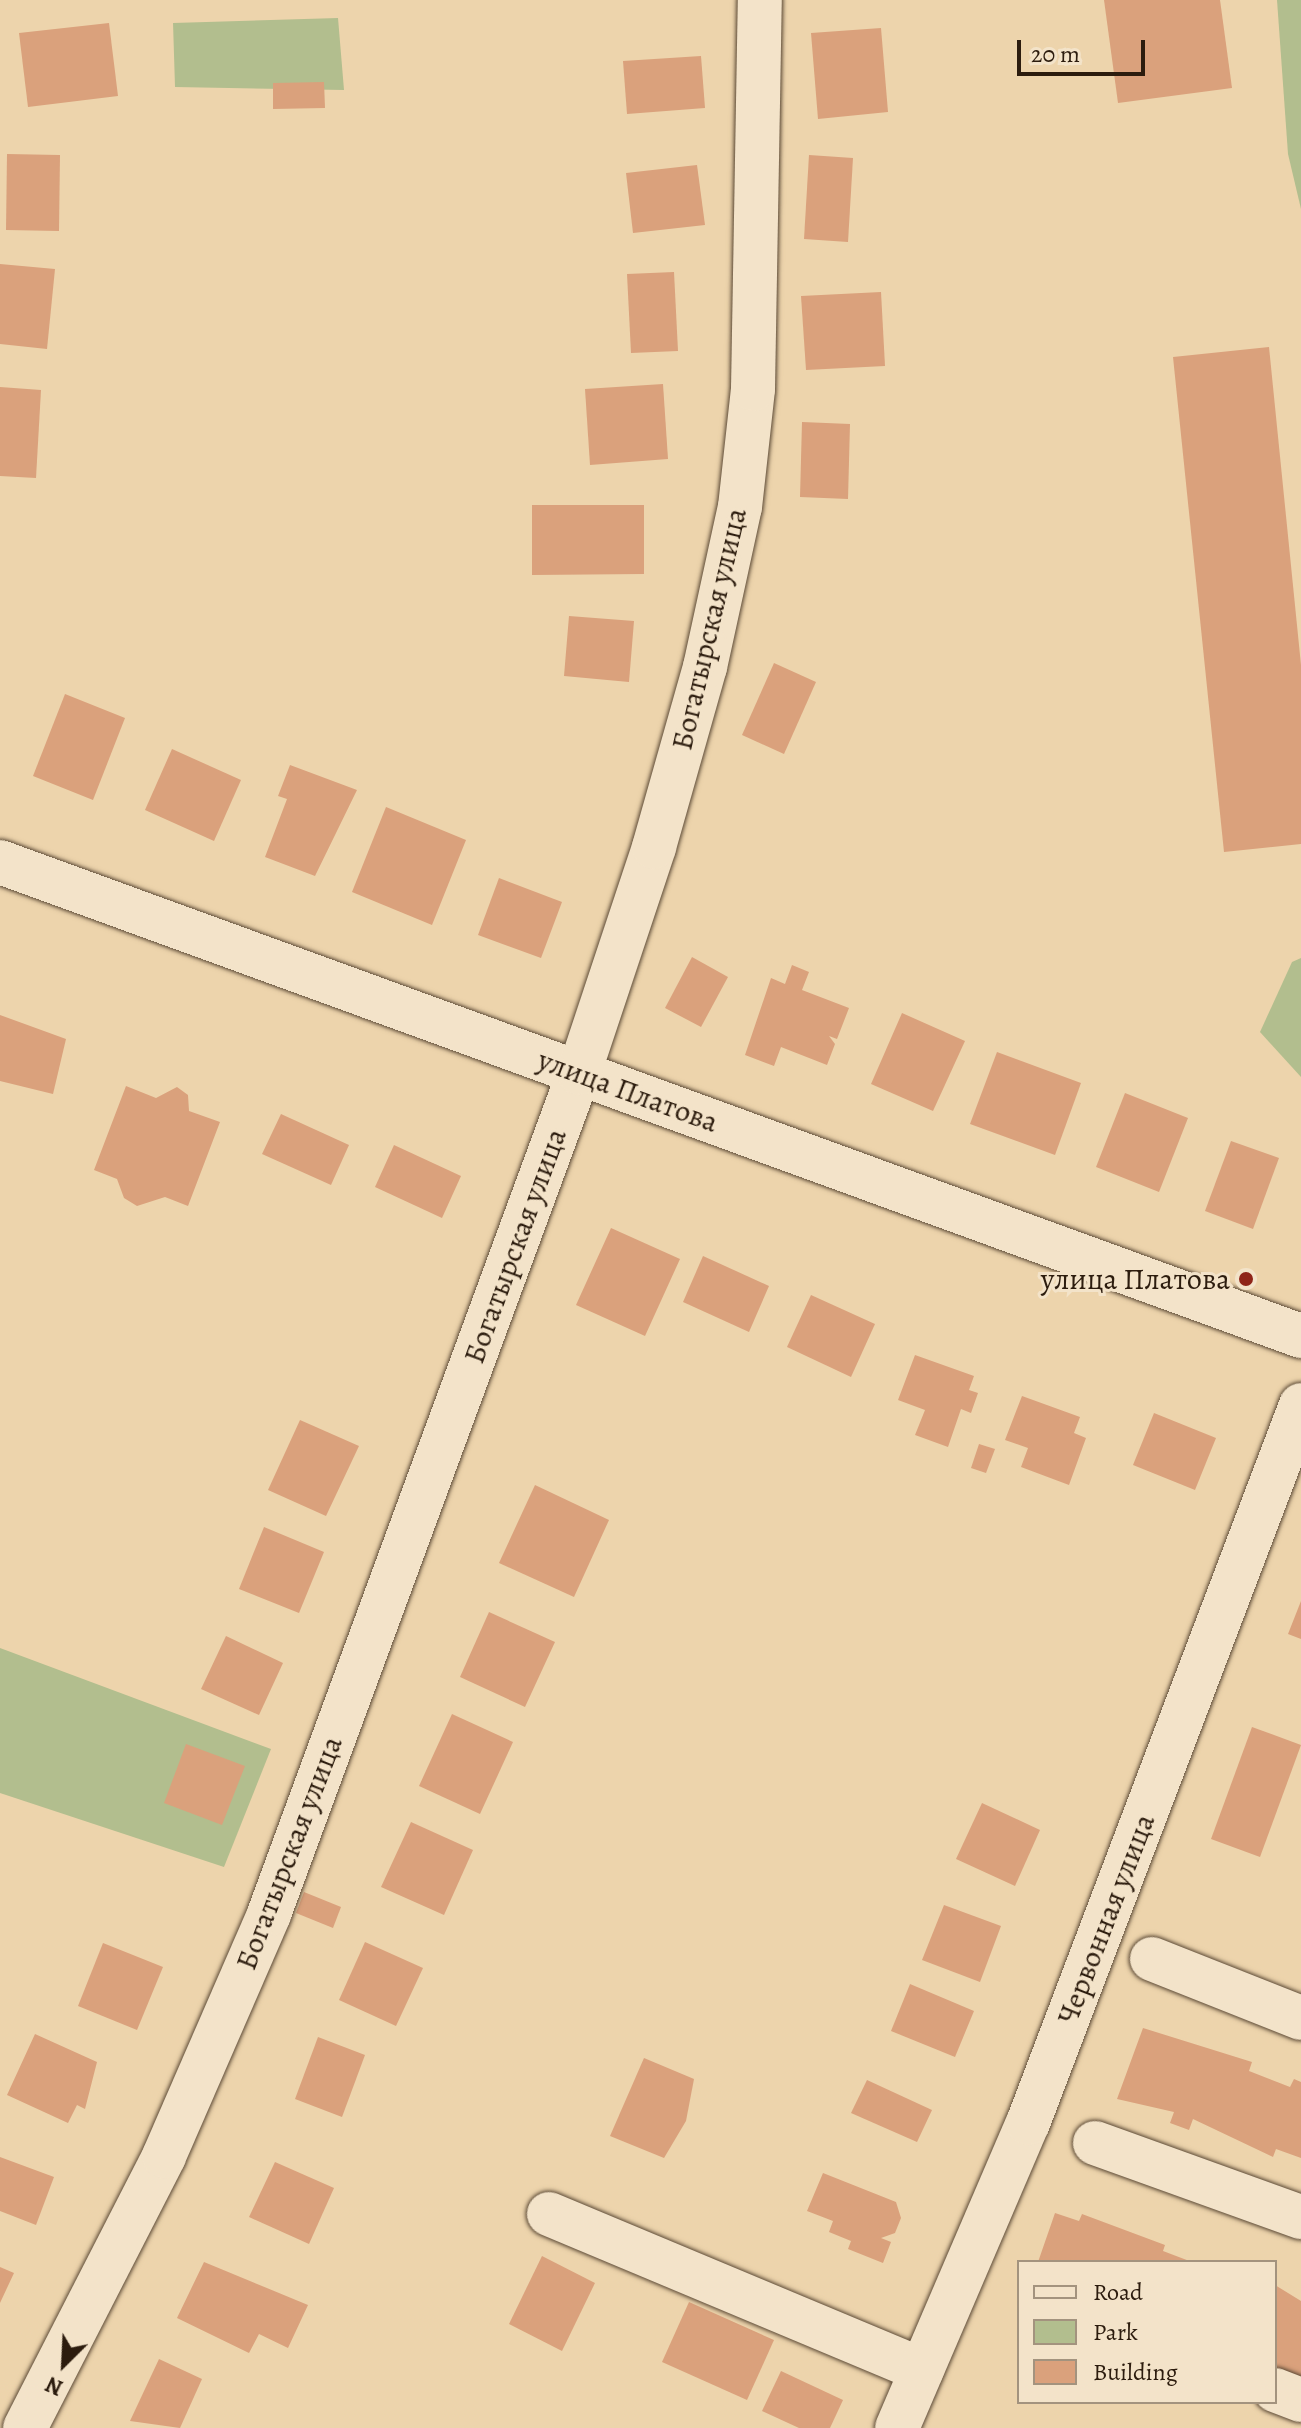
<!DOCTYPE html>
<html>
<head>
<meta charset="utf-8">
<style>
  body { margin:0 }
  #map { position:relative; width:1301px; height:2428px; overflow:hidden; background:#edd4ac; font-family:Alegreya,serif }
  div>[style] { position:absolute }
  [style*='--x'] { left:calc(var(--x)*1px); top:calc(var(--y)*1px); width:calc(var(--w)*1px); rotate:calc(var(--a)*1deg) }
  .green>* { inset:0; background:#b2be8e }
  .building>* { inset:0; background:#daa17c }
  .roads { filter:drop-shadow(0 0 2px #5c4a36) drop-shadow(0 0 2px #5c4a36) }
  .minor>* { height:44px; margin:-22px; padding:0 22px; transform-origin:22px; border-radius:22px; background:#f3e3c9 }
  .dots>* { width:22px; height:22px; translate:-50% -50%; box-sizing:border-box; border:4px solid #f3e3c9; border-radius:50% }
  span { translate:-50% -50%; white-space:nowrap; text-align:center; line-height:1.15; -webkit-text-stroke:6px #f3e3c9; paint-order:stroke }
  .street-label { font-size:30px; color:#2c1c0e }
  .poi-label { font-size:30px; color:#2c1c0e }
  .right { translate:-100% -50%; text-align:right }
  .legend { position:absolute; left:1017px; top:2260px; width:260px; height:144px; box-sizing:border-box; background:#f3e3c9; border:2px solid #a3937e; margin:0; padding:10px 14px; list-style:none; font-size:24px; color:#2c1c0e }
  .legend li { display:flex; align-items:center; gap:16px; height:40px }
  .legend b { width:40px; border:2px solid #a3937e }
  .north { position:absolute; left:24px; top:2324px; width:80px; height:80px; -webkit-text-stroke:6px #f3e3c9; paint-order:stroke; rotate:204deg; font-size:22px; font-weight:700; line-height:32px; text-align:center; color:#2c1c0e }
  .north::after { content:''; display:block; margin:auto; width:28px; height:36px; background:#2c1c0e; clip-path:polygon(50% 0,100% 100%,50% 72%,0 100%) }
  .scale { position:absolute; left:1017px; top:40px; width:128px; height:36px; box-sizing:border-box; border:4px solid #2c1c0e; border-top:0; padding-left:10px; font-size:24px; line-height:28px; white-space:nowrap; color:#2c1c0e; -webkit-text-stroke:6px #f3e3c9; paint-order:stroke }
</style>
</head>
<body>
<div id="map">
  <div class="green">
    <i style="clip-path:polygon(1277px 0,1301px 0,1301px 209px,1288px 154px)"></i>
    <i style="clip-path:polygon(338px 18px,344px 90px,175px 87px,173px 23px)"></i>
    <i style="clip-path:polygon(1301px 958px,1301px 1077px,1260px 1032px,1292px 962px)"></i>
    <i style="clip-path:polygon(0 1648px,271px 1749px,224px 1867px,0 1793px)"></i>
  </div>
  <div class="building">
    <i style="clip-path:polygon(1104px 0,1220px 0,1232px 88px,1118px 103px)"></i>
    <i style="clip-path:polygon(109px 23px,118px 96px,28px 107px,19px 33px)"></i>
    <i style="clip-path:polygon(881px 28px,888px 112px,818px 119px,811px 33px)"></i>
    <i style="clip-path:polygon(701px 56px,705px 108px,627px 114px,623px 61px)"></i>
    <i style="clip-path:polygon(324px 82px,325px 108px,273px 109px,273px 83px)"></i>
    <i style="clip-path:polygon(7px 154px,60px 155px,59px 231px,6px 230px)"></i>
    <i style="clip-path:polygon(809px 155px,853px 158px,848px 242px,804px 239px)"></i>
    <i style="clip-path:polygon(697px 165px,705px 225px,633px 233px,626px 173px)"></i>
    <i style="clip-path:polygon(0 264px,55px 269px,47px 349px,0 344px)"></i>
    <i style="clip-path:polygon(674px 272px,678px 351px,631px 353px,627px 274px)"></i>
    <i style="clip-path:polygon(881px 292px,885px 366px,806px 370px,801px 296px)"></i>
    <i style="clip-path:polygon(1269px 347px,1301px 665px,1301px 844px,1224px 852px,1173px 357px)"></i>
    <i style="clip-path:polygon(663px 384px,668px 459px,590px 465px,585px 389px)"></i>
    <i style="clip-path:polygon(0 387px,41px 390px,36px 478px,0 476px)"></i>
    <i style="clip-path:polygon(802px 422px,850px 424px,848px 499px,800px 497px)"></i>
    <i style="clip-path:polygon(532px 505px,644px 505px,644px 574px,532px 575px)"></i>
    <i style="clip-path:polygon(569px 616px,634px 621px,629px 682px,564px 676px)"></i>
    <i style="clip-path:polygon(774px 663px,816px 682px,784px 754px,742px 735px)"></i>
    <i style="clip-path:polygon(65px 694px,125px 718px,93px 800px,33px 776px)"></i>
    <i style="clip-path:polygon(172px 749px,241px 780px,214px 841px,145px 810px)"></i>
    <i style="clip-path:polygon(290px 765px,357px 790px,315px 876px,265px 857px,287px 799px,278px 796px)"></i>
    <i style="clip-path:polygon(386px 807px,466px 840px,432px 925px,352px 892px)"></i>
    <i style="clip-path:polygon(499px 878px,562px 902px,541px 958px,478px 935px)"></i>
    <i style="clip-path:polygon(692px 957px,728px 977px,701px 1027px,665px 1008px)"></i>
    <i style="clip-path:polygon(792px 965px,809px 972px,802px 990px,849px 1008px,837px 1039px,829px 1036px,835px 1044px,827px 1065px,781px 1047px,774px 1066px,745px 1055px,771px 978px,785px 984px)"></i>
    <i style="clip-path:polygon(902px 1013px,965px 1041px,933px 1111px,871px 1084px)"></i>
    <i style="clip-path:polygon(0 1015px,66px 1039px,53px 1094px,0 1081px)"></i>
    <i style="clip-path:polygon(997px 1052px,1081px 1083px,1055px 1155px,970px 1124px)"></i>
    <i style="clip-path:polygon(126px 1086px,156px 1098px,177px 1087px,188px 1095px,189px 1111px,220px 1122px,188px 1206px,165px 1197px,137px 1206px,124px 1198px,117px 1179px,94px 1170px)"></i>
    <i style="clip-path:polygon(1125px 1093px,1188px 1118px,1159px 1192px,1096px 1167px)"></i>
    <i style="clip-path:polygon(281px 1114px,349px 1145px,331px 1185px,262px 1154px)"></i>
    <i style="clip-path:polygon(1231px 1141px,1279px 1158px,1253px 1229px,1205px 1211px)"></i>
    <i style="clip-path:polygon(394px 1145px,461px 1176px,442px 1218px,375px 1187px)"></i>
    <i style="clip-path:polygon(611px 1228px,680px 1259px,645px 1336px,576px 1305px)"></i>
    <i style="clip-path:polygon(703px 1256px,769px 1286px,749px 1332px,683px 1302px)"></i>
    <i style="clip-path:polygon(811px 1295px,875px 1324px,851px 1377px,787px 1347px)"></i>
    <i style="clip-path:polygon(915px 1355px,974px 1376px,969px 1390px,978px 1393px,971px 1413px,961px 1409px,948px 1447px,915px 1435px,925px 1410px,898px 1400px)"></i>
    <i style="clip-path:polygon(1022px 1396px,1080px 1417px,1074px 1433px,1086px 1438px,1069px 1485px,1021px 1467px,1028px 1448px,1005px 1440px)"></i>
    <i style="clip-path:polygon(1154px 1413px,1216px 1438px,1195px 1490px,1133px 1465px)"></i>
    <i style="clip-path:polygon(300px 1420px,359px 1446px,326px 1516px,268px 1490px)"></i>
    <i style="clip-path:polygon(979px 1444px,995px 1449px,986px 1473px,971px 1468px)"></i>
    <i style="clip-path:polygon(535px 1485px,609px 1520px,574px 1597px,499px 1563px)"></i>
    <i style="clip-path:polygon(264px 1527px,324px 1552px,299px 1613px,239px 1589px)"></i>
    <i style="clip-path:polygon(1301px 1601px,1301px 1639px,1288px 1634px)"></i>
    <i style="clip-path:polygon(489px 1612px,555px 1642px,525px 1707px,460px 1677px)"></i>
    <i style="clip-path:polygon(226px 1636px,283px 1663px,259px 1715px,201px 1689px)"></i>
    <i style="clip-path:polygon(452px 1714px,513px 1742px,480px 1814px,419px 1786px)"></i>
    <i style="clip-path:polygon(1252px 1727px,1301px 1745px,1260px 1857px,1211px 1839px)"></i>
    <i style="clip-path:polygon(186px 1744px,245px 1766px,222px 1825px,164px 1803px)"></i>
    <i style="clip-path:polygon(982px 1803px,1040px 1830px,1015px 1886px,956px 1859px)"></i>
    <i style="clip-path:polygon(411px 1822px,473px 1850px,444px 1915px,381px 1887px)"></i>
    <i style="clip-path:polygon(304px 1892px,341px 1907px,333px 1928px,296px 1913px)"></i>
    <i style="clip-path:polygon(944px 1905px,1001px 1926px,980px 1982px,922px 1960px)"></i>
    <i style="clip-path:polygon(365px 1942px,423px 1968px,396px 2026px,339px 2000px)"></i>
    <i style="clip-path:polygon(103px 1943px,163px 1967px,137px 2030px,78px 2006px)"></i>
    <i style="clip-path:polygon(910px 1984px,974px 2011px,955px 2057px,891px 2031px)"></i>
    <i style="clip-path:polygon(1143px 2028px,1252px 2062px,1249px 2071px,1290px 2087px,1294px 2079px,1301px 2082px,1301px 2172px,1301px 2158px,1276px 2149px,1273px 2157px,1193px 2119px,1189px 2130px,1170px 2123px,1174px 2112px,1117px 2099px)"></i>
    <i style="clip-path:polygon(35px 2034px,97px 2062px,85px 2109px,77px 2105px,68px 2123px,7px 2095px)"></i>
    <i style="clip-path:polygon(318px 2037px,365px 2055px,342px 2117px,295px 2099px)"></i>
    <i style="clip-path:polygon(644px 2058px,694px 2079px,686px 2121px,664px 2158px,610px 2136px)"></i>
    <i style="clip-path:polygon(867px 2080px,932px 2110px,917px 2142px,851px 2113px)"></i>
    <i style="clip-path:polygon(0 2157px,54px 2177px,36px 2225px,0 2211px)"></i>
    <i style="clip-path:polygon(275px 2162px,334px 2188px,309px 2244px,249px 2217px)"></i>
    <i style="clip-path:polygon(823px 2173px,896px 2202px,901px 2218px,895px 2233px,881px 2238px,891px 2242px,883px 2263px,848px 2249px,851px 2241px,829px 2232px,833px 2221px,807px 2211px)"></i>
    <i style="clip-path:polygon(1055px 2213px,1079px 2221px,1082px 2214px,1165px 2245px,1163px 2251px,1192px 2262px,1038px 2262px)"></i>
    <i style="clip-path:polygon(542px 2256px,595px 2283px,562px 2351px,509px 2324px)"></i>
    <i style="clip-path:polygon(204px 2262px,308px 2305px,288px 2348px,259px 2334px,249px 2353px,177px 2318px)"></i>
    <i style="clip-path:polygon(0 2267px,14px 2273px,0 2303px)"></i>
    <i style="clip-path:polygon(1275px 2285px,1301px 2301px,1301px 2378px,1275px 2369px)"></i>
    <i style="clip-path:polygon(689px 2302px,774px 2340px,747px 2400px,662px 2362px)"></i>
    <i style="clip-path:polygon(159px 2359px,202px 2379px,180px 2428px,130px 2421px)"></i>
    <i style="clip-path:polygon(781px 2371px,843px 2400px,830px 2428px,799px 2428px,762px 2411px)"></i>
  </div>
  <div class="roads">
    <div class="minor">
      <i style="--x:0;--y:862;--w:1385;--a:20.02"></i>
      <i style="--x:1152;--y:1959;--w:160;--a:21.6"></i>
      <i style="--x:1095;--y:2143;--w:219;--a:19.8"></i>
      <i style="--x:549;--y:2214;--w:404;--a:22.7"></i>
      <i style="--x:1275;--y:2390;--w:28;--a:21"></i>
      <i style="--x:25;--y:2428;--w:305;--a:-62.9"></i>
      <i style="--x:164;--y:2156;--w:264;--a:-66.5"></i>
      <i style="--x:269;--y:1914;--w:896;--a:-69.77"></i>
      <i style="--x:579;--y:1073;--w:238;--a:-71.6"></i>
      <i style="--x:654;--y:847;--w:187;--a:-74.2"></i>
      <i style="--x:705;--y:667;--w:164;--a:-77.7"></i>
      <i style="--x:740;--y:507;--w:119;--a:-83.7"></i>
      <i style="--x:753;--y:389;--w:389;--a:-89"></i>
      <i style="--x:897;--y:2428;--w:332;--a:-66.8"></i>
      <i style="--x:1028;--y:2123;--w:768;--a:-69.18"></i>
    </div>
  </div>
  <div class="dots">
    <i style="left:1246px;top:1279px;background:#8f2418"></i>
  </div>
  <div class="street-label">
    <span style="left:709px;top:629px;rotate:-77deg">Богатырская улица</span>
    <span style="left:628px;top:1091px;rotate:20deg">улица Платова</span>
    <span style="left:515px;top:1246px;rotate:-70deg">Богатырская улица</span>
    <span style="left:289px;top:1853px;rotate:-69deg">Богатырская улица</span>
    <span style="left:1106px;top:1919px;rotate:-69deg">Червонная улица</span>
  </div>
  <div class="poi-label">
    <span class="right" style="left:1230px;top:1279px">улица Платова</span>
  </div>
  <ul class="legend">
  <li><b style="height:10px;background:#f3e3c9"></b>Road</li>
  <li><b style="height:22px;background:#b2be8e"></b>Park</li>
  <li><b style="height:22px;background:#daa17c"></b>Building</li>
  </ul>
  <div class="north">N</div>
  <div class="scale">20 m</div>
</div>
</body>
</html>
